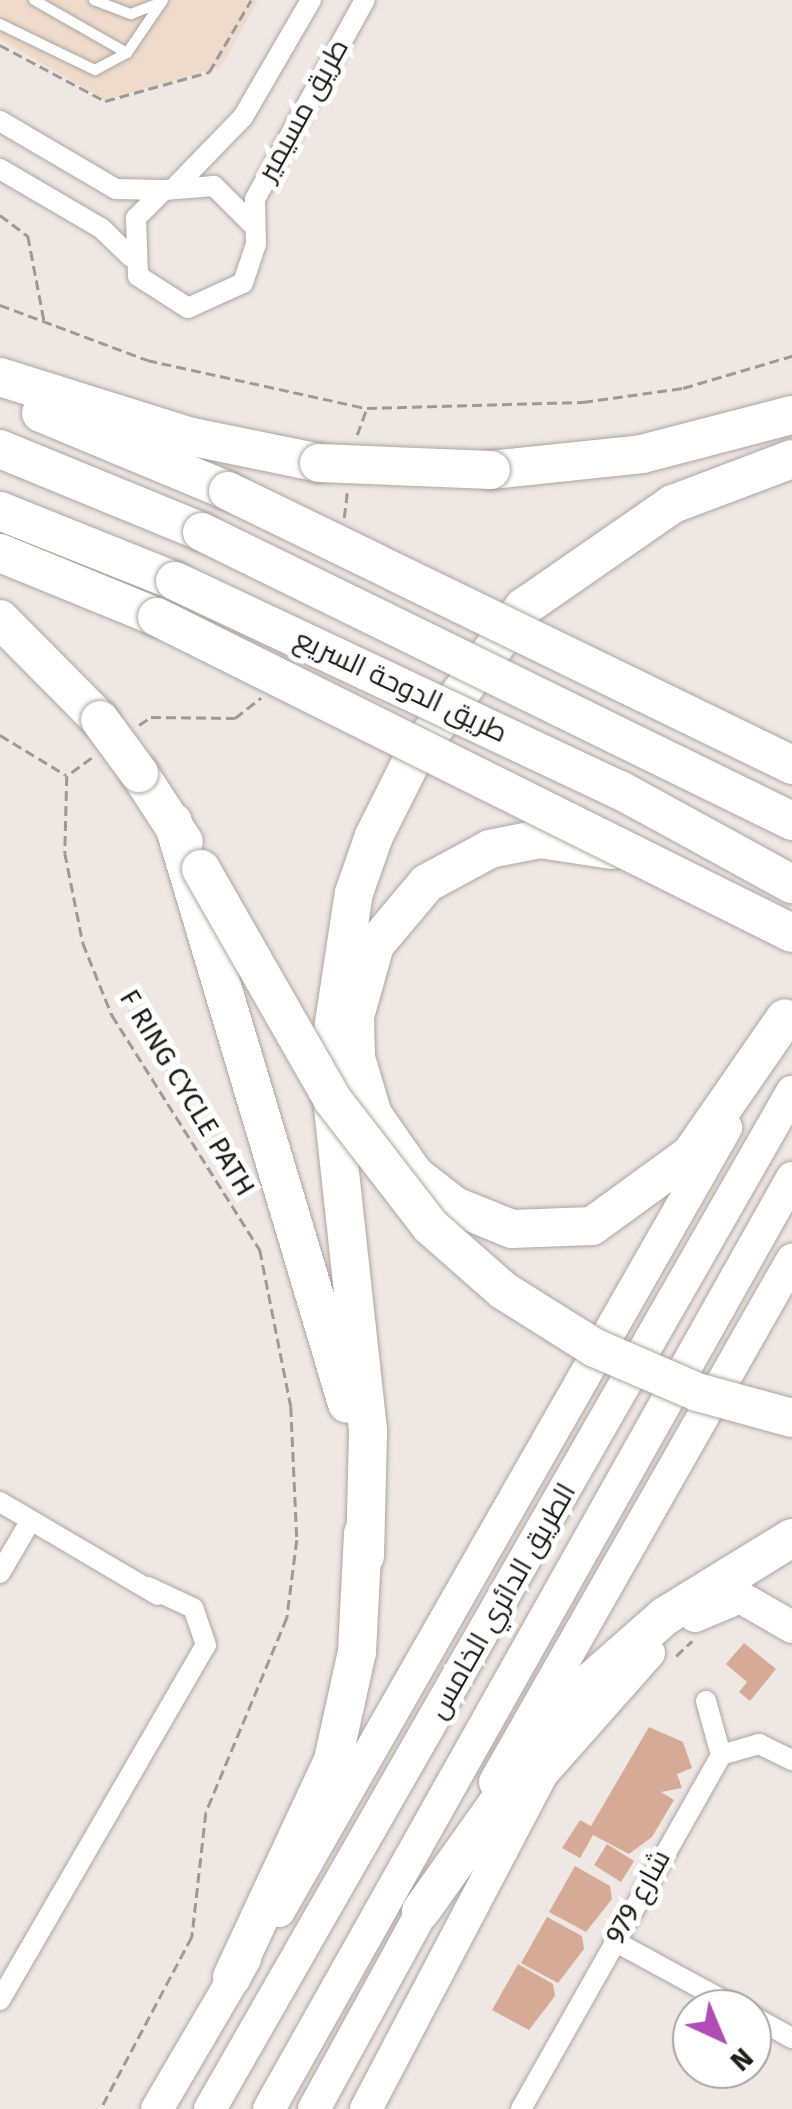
<!DOCTYPE html>
<html>
<head>
<meta charset="utf-8">
<style>
  body { margin:0 }
  #map { position:relative; width:792px; height:2109px; overflow:hidden; background:#eee7e4; font-family:"Fira Sans",Cairo,sans-serif }
  div>[style] { position:absolute }
  [style*='--x'] { left:calc(var(--x)*1px); top:calc(var(--y)*1px); width:calc(var(--w)*1px); rotate:calc(var(--a)*1deg) }
  .industrial>* { inset:0; background:#eedbcb }
  .building>* { inset:0; background:#d5aa96 }
  .path>* { height:2.5px; margin-top:-1.25px; transform-origin:0; background:repeating-linear-gradient(90deg,#9e9996 0 10px,transparent 0 15px) }
  .roads { filter:drop-shadow(0 0 2px #aba4a1) drop-shadow(0 0 2px #aba4a1) }
  .service>* { height:10px; margin:-5px; padding:0 5px; transform-origin:5px; border-radius:5px; background:#fff }
  .minor>* { height:20px; margin:-10px; padding:0 10px; transform-origin:10px; border-radius:10px; background:#fff }
  .trunk>* { height:32px; margin:-16px; padding:0 16px; transform-origin:16px; border-radius:16px; background:#fff }
  .motorway>* { height:38px; margin:-19px; padding:0 19px; transform-origin:19px; border-radius:19px; background:#fff }
  .bridges { filter:drop-shadow(0 0 2px #aba4a1) drop-shadow(0 0 2px #aba4a1) }
  .motorway-bridge>* { height:38px; margin:-19px; padding:0 19px; transform-origin:19px; border-radius:19px; background:#fff }
  span { translate:-50% -50%; white-space:nowrap; text-align:center; line-height:1.15; -webkit-text-stroke:10px #fff; paint-order:stroke }
  .street-label { font-size:28px; color:#1e1c1a }
  .north { position:absolute; left:672px; top:1989px; width:100px; height:100px; box-sizing:border-box; background:#fff; border:2px solid #a5a4a3; border-radius:50%; rotate:136deg; font-size:28px; font-weight:700; line-height:40px; text-align:center; color:#1e1c1a }
  .north::after { content:''; display:block; margin:auto; width:35px; height:45px; background:#b04db4; clip-path:polygon(50% 0,100% 100%,50% 72%,0 100%) }
</style>
</head>
<body>
<div id="map">
  <div class="industrial">
    <i style="clip-path:polygon(0 0,258px 0,221px 67px,105px 100px,0 39px)"></i>
  </div>
  <div class="building">
    <i style="clip-path:polygon(744px 1643px,776px 1669px,750px 1701px,739px 1692px,747px 1682px,726px 1664px)"></i>
    <i style="clip-path:polygon(649px 1727px,683px 1742px,692px 1768px,677px 1774px,682px 1788px,661px 1792px,674px 1800px,652px 1837px,629px 1854px,593px 1835px,580px 1858px,562px 1848px,580px 1820px,591px 1826px)"></i>
    <i style="clip-path:polygon(607px 1844px,634px 1861px,621px 1882px,594px 1865px)"></i>
    <i style="clip-path:polygon(575px 1866px,610px 1886px,612px 1899px,586px 1932px,549px 1912px)"></i>
    <i style="clip-path:polygon(547px 1917px,582px 1936px,584px 1949px,558px 1983px,521px 1963px)"></i>
    <i style="clip-path:polygon(518px 1964px,553px 1984px,555px 1996px,529px 2030px,492px 2010px)"></i>
  </div>
  <div class="path">
    <i style="--x:0;--y:45;--w:119;--a:28.1"></i>
    <i style="--x:105;--y:101;--w:108;--a:-15.6"></i>
    <i style="--x:209;--y:72;--w:83;--a:-59.7"></i>
    <i style="--x:0;--y:215;--w:35;--a:37"></i>
    <i style="--x:28;--y:236;--w:86;--a:79.2"></i>
    <i style="--x:0;--y:305;--w:157;--a:20.5"></i>
    <i style="--x:147;--y:360;--w:223;--a:12.4"></i>
    <i style="--x:357;--y:435;--w:29;--a:-70"></i>
    <i style="--x:367;--y:408;--w:216;--a:-1.6"></i>
    <i style="--x:583;--y:402;--w:101;--a:-8"></i>
    <i style="--x:683;--y:388;--w:114;--a:-16.4"></i>
    <i style="--x:344;--y:518;--w:26;--a:-83"></i>
    <i style="--x:139;--y:725;--w:14;--a:-34"></i>
    <i style="--x:151;--y:717;--w:84;--a:0.7"></i>
    <i style="--x:235;--y:718;--w:33;--a:-38"></i>
    <i style="--x:0;--y:735;--w:77;--a:31.2"></i>
    <i style="--x:92;--y:758;--w:31;--a:144"></i>
    <i style="--x:67;--y:776;--w:77;--a:91.5"></i>
    <i style="--x:65;--y:853;--w:92;--a:78.7"></i>
    <i style="--x:83;--y:943;--w:78;--a:68.1"></i>
    <i style="--x:112;--y:1015;--w:278;--a:57.8"></i>
    <i style="--x:260;--y:1250;--w:160;--a:78.8"></i>
    <i style="--x:291;--y:1407;--w:133;--a:87.4"></i>
    <i style="--x:297;--y:1540;--w:79;--a:97.3"></i>
    <i style="--x:287;--y:1618;--w:211;--a:112.6"></i>
    <i style="--x:206;--y:1813;--w:125;--a:96.4"></i>
    <i style="--x:192;--y:1937;--w:195;--a:117.9"></i>
    <i style="--x:676;--y:1656;--w:22;--a:-43"></i>
  </div>
  <div class="roads">
    <div class="service">
      <i style="--x:34;--y:0;--w:107;--a:29.7"></i>
      <i style="--x:94;--y:0;--w:40;--a:21"></i>
      <i style="--x:131;--y:14;--w:33;--a:-21"></i>
      <i style="--x:0;--y:24;--w:106;--a:25.8"></i>
      <i style="--x:95;--y:70;--w:36;--a:-28"></i>
      <i style="--x:127;--y:53;--w:64;--a:-55.8"></i>
    </div>
    <div class="minor">
      <i style="--x:0;--y:121;--w:134;--a:30.4"></i>
      <i style="--x:116;--y:189;--w:46;--a:1.2"></i>
      <i style="--x:0;--y:169;--w:117;--a:30.3"></i>
      <i style="--x:101;--y:228;--w:42;--a:44"></i>
      <i style="--x:178;--y:184;--w:93;--a:-45.9"></i>
      <i style="--x:243;--y:117;--w:135;--a:-59.8"></i>
      <i style="--x:252;--y:224;--w:54;--a:-135"></i>
      <i style="--x:214;--y:186;--w:50;--a:175.4"></i>
      <i style="--x:164;--y:190;--w:40;--a:135"></i>
      <i style="--x:136;--y:218;--w:58;--a:88"></i>
      <i style="--x:138;--y:276;--w:59;--a:32.6"></i>
      <i style="--x:188;--y:308;--w:60;--a:-24.4"></i>
      <i style="--x:243;--y:283;--w:41;--a:-71.6"></i>
      <i style="--x:256;--y:244;--w:45;--a:-91.3"></i>
      <i style="--x:255;--y:199;--w:227;--a:-61.1"></i>
      <i style="--x:0;--y:1502;--w:183;--a:30.5"></i>
      <i style="--x:0;--y:1573;--w:61;--a:-59.7"></i>
      <i style="--x:706;--y:1701;--w:56;--a:74.5"></i>
      <i style="--x:614;--y:1941;--w:142;--a:28.5"></i>
      <i style="--x:0;--y:2000;--w:410;--a:-59.9"></i>
      <i style="--x:206;--y:1645;--w:39;--a:-109"></i>
      <i style="--x:193;--y:1608;--w:50;--a:-155"></i>
      <i style="--x:752;--y:2016;--w:46;--a:28.8"></i>
      <i style="--x:521;--y:2109;--w:407;--a:-60.5"></i>
      <i style="--x:721;--y:1755;--w:40;--a:-16"></i>
      <i style="--x:759;--y:1744;--w:37;--a:26"></i>
    </div>
    <div class="trunk">
      <i style="--x:695;--y:1616;--w:49;--a:-22.9"></i>
      <i style="--x:740;--y:1597;--w:60;--a:30"></i>
      <i style="--x:495;--y:1782;--w:601;--a:-60.36"></i>
      <i style="--x:279;--y:1911;--w:902;--a:-60.28"></i>
      <i style="--x:157;--y:2109;--w:174;--a:-59.6"></i>
      <i style="--x:210;--y:2109;--w:1172;--a:-60.22"></i>
      <i style="--x:269;--y:2109;--w:1068;--a:-60.67"></i>
      <i style="--x:314;--y:2109;--w:250;--a:-61.3"></i>
      <i style="--x:366;--y:2109;--w:377;--a:-62.3"></i>
      <i style="--x:541;--y:1775;--w:163;--a:-48.5"></i>
    </div>
    <div class="motorway">
      <i style="--x:0;--y:377;--w:197;--a:17.4"></i>
      <i style="--x:188;--y:436;--w:134;--a:11.6"></i>
      <i style="--x:41;--y:413;--w:203;--a:22.6"></i>
      <i style="--x:0;--y:449;--w:218;--a:22.3"></i>
      <i style="--x:491;--y:470;--w:152;--a:-6"></i>
      <i style="--x:642;--y:454;--w:155;--a:-14.6"></i>
      <i style="--x:0;--y:511;--w:188;--a:21.8"></i>
      <i style="--x:0;--y:553;--w:170;--a:22.2"></i>
      <i style="--x:0;--y:619;--w:142;--a:45.3"></i>
      <i style="--x:139;--y:773;--w:82;--a:56.9"></i>
      <i style="--x:173;--y:822;--w:607;--a:73.35"></i>
      <i style="--x:612;--y:850;--w:73;--a:-171.3"></i>
      <i style="--x:540;--y:839;--w:51;--a:168.7"></i>
      <i style="--x:490;--y:849;--w:72;--a:151.6"></i>
      <i style="--x:427;--y:883;--w:81;--a:130"></i>
      <i style="--x:375;--y:945;--w:74;--a:105.7"></i>
      <i style="--x:355;--y:1016;--w:42;--a:88.6"></i>
      <i style="--x:356;--y:1058;--w:59;--a:73.4"></i>
      <i style="--x:373;--y:1115;--w:73;--a:55"></i>
      <i style="--x:415;--y:1175;--w:51;--a:37.8"></i>
      <i style="--x:455;--y:1206;--w:61;--a:22"></i>
      <i style="--x:512;--y:1229;--w:80;--a:-2.1"></i>
      <i style="--x:592;--y:1226;--w:122;--a:-36"></i>
      <i style="--x:691;--y:1154;--w:165;--a:-55.3"></i>
      <i style="--x:365;--y:1556;--w:126;--a:-88.6"></i>
      <i style="--x:368;--y:1430;--w:370;--a:-96.2"></i>
      <i style="--x:328;--y:1062;--w:171;--a:-81.3"></i>
      <i style="--x:354;--y:893;--w:60;--a:-70.7"></i>
      <i style="--x:374;--y:836;--w:89;--a:-63.4"></i>
      <i style="--x:414;--y:756;--w:185;--a:-53.6"></i>
      <i style="--x:524;--y:607;--w:181;--a:-34.7"></i>
      <i style="--x:673;--y:504;--w:127;--a:-20.7"></i>
      <i style="--x:421;--y:1911;--w:262;--a:-54.6"></i>
      <i style="--x:573;--y:1697;--w:123;--a:-41.4"></i>
      <i style="--x:665;--y:1616;--w:149;--a:-31.6"></i>
      <i style="--x:232;--y:1977;--w:239;--a:-65"></i>
      <i style="--x:333;--y:1760;--w:111;--a:-77.5"></i>
      <i style="--x:357;--y:1652;--w:119;--a:-87.1"></i>
    </div>
  </div>
  <div class="bridges">
    <div class="motorway-bridge">
      <i style="--x:319;--y:463;--w:172;--a:2.3"></i>
      <i style="--x:228;--y:491;--w:627;--a:25.91"></i>
      <i style="--x:202;--y:532;--w:657;--a:26.1"></i>
      <i style="--x:175;--y:581;--w:492;--a:25.2"></i>
      <i style="--x:620;--y:790;--w:196;--a:28.7"></i>
      <i style="--x:157;--y:617;--w:709;--a:26.46"></i>
      <i style="--x:100;--y:720;--w:66;--a:53.7"></i>
      <i style="--x:201;--y:869;--w:265;--a:60.3"></i>
      <i style="--x:332;--y:1099;--w:160;--a:52.3"></i>
      <i style="--x:430;--y:1226;--w:98;--a:41.3"></i>
      <i style="--x:504;--y:1291;--w:107;--a:32.1"></i>
      <i style="--x:595;--y:1348;--w:111;--a:23.3"></i>
      <i style="--x:697;--y:1392;--w:98;--a:15.3"></i>
    </div>
  </div>
  <div class="street-label">
    <span style="left:303px;top:110px;rotate:-61deg">طريق مسيمير</span>
    <span style="left:401px;top:686px;rotate:25deg">طريق الدوحة السريع</span>
    <span style="left:187px;top:1093px;rotate:59deg">F RING CYCLE PATH</span>
    <span style="left:502px;top:1601px;rotate:-60deg">الطريق الدائري الخامس</span>
    <span style="left:638px;top:1897px;rotate:-61deg">شارع 979</span>
  </div>
  <div class="north">N</div>
</div>
</body>
</html>
